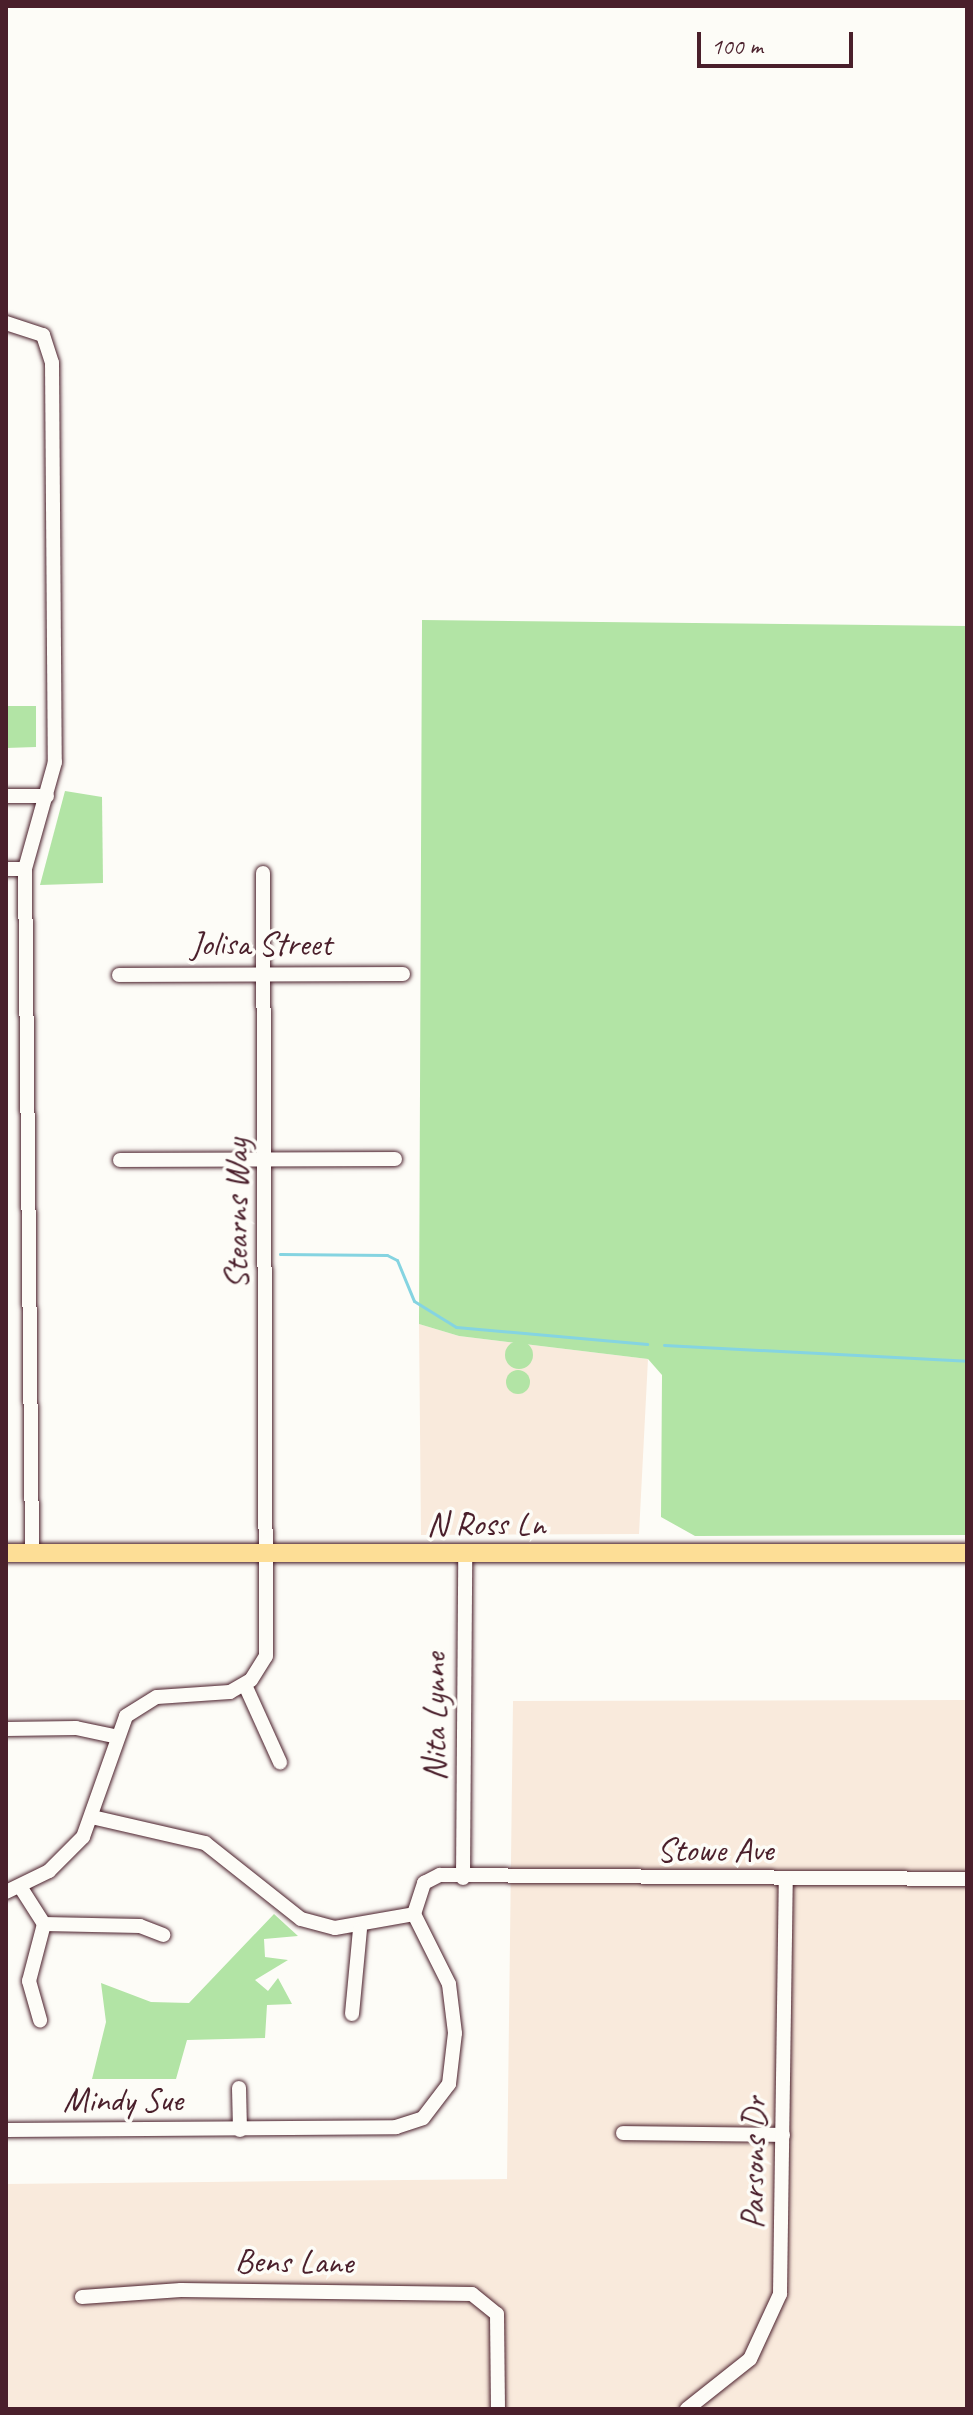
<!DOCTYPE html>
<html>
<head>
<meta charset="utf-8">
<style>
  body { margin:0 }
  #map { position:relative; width:973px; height:2415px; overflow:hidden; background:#fdfcf7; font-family:Caveat,sans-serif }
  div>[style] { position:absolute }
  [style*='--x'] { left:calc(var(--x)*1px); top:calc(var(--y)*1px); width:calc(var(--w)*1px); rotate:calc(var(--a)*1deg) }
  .built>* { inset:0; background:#f9eadc }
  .green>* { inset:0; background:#b2e4a5 }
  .round { border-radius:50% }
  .stream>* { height:3px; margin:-1.5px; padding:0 1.5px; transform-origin:1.5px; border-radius:1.5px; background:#85d4e1 }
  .roads { filter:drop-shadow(0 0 2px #4a1f2b) drop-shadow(0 0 2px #4a1f2b) }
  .minor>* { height:14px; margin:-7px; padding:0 7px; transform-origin:7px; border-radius:7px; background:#fdfcf7 }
  .major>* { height:18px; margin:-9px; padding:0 9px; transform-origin:9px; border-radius:9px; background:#fdde96 }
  span { translate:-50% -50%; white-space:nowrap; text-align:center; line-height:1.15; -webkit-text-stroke:7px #fdfcf7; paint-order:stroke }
  .street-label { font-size:34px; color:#4a1f2b }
  .frame { position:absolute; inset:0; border:8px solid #4a1f2b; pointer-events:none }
  .scale { position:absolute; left:697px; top:32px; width:156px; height:36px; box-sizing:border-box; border:4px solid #4a1f2b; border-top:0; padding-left:10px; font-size:24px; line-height:28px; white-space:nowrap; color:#4a1f2b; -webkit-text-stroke:6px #fdfcf7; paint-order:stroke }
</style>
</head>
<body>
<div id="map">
  <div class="built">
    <i style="clip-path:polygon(419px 1324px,459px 1336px,648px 1359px,639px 1534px,421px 1535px)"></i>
    <i style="clip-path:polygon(967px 1700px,967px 2409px,6px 2409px,6px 2184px,507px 2179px,513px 1701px)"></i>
  </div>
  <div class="green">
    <i style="clip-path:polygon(422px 620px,967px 626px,967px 1535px,695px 1536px,661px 1517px,662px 1375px,648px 1359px,459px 1336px,419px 1324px)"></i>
    <i style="clip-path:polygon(6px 706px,36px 706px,36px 747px,6px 748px)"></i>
    <i style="clip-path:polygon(65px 791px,102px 797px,103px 883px,40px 885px)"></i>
    <i class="round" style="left:505px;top:1341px;width:28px;height:28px"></i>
    <i class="round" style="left:506px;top:1370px;width:24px;height:24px"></i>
    <i style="clip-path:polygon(274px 1914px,298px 1936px,264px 1939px,265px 1957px,288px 1960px,255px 1980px,268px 1991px,278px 1978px,292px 2004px,267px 2005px,265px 2038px,187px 2040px,176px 2079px,92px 2079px,106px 2022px,101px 1983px,151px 2002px,189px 2003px)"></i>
  </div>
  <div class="stream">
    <i style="--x:280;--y:1254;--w:107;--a:0.5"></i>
    <i style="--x:387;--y:1255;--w:11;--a:27"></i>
    <i style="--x:397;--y:1260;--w:44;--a:67.5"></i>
    <i style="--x:414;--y:1301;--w:49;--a:31.8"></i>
    <i style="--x:456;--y:1327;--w:192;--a:5.1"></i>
    <i style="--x:664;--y:1345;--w:303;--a:3"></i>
  </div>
  <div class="roads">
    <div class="minor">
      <i style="--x:6;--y:323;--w:39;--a:18"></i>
      <i style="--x:43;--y:335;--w:29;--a:72"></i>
      <i style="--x:52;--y:363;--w:399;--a:89.6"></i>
      <i style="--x:55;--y:762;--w:111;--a:105.7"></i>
      <i style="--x:25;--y:869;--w:684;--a:89.41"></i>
      <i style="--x:6;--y:796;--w:41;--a:0"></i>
      <i style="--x:6;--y:869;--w:19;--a:0"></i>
      <i style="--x:119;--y:975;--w:284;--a:-0.2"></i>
      <i style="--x:120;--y:1160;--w:275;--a:-0.2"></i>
      <i style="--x:245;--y:1685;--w:85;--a:65.6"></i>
      <i style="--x:6;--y:1729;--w:70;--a:-0.8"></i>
      <i style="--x:76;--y:1728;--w:38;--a:12"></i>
      <i style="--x:96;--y:1818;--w:112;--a:12.9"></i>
      <i style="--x:205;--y:1843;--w:122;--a:38.4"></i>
      <i style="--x:301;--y:1919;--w:35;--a:15"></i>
      <i style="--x:335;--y:1928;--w:80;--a:-10"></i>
      <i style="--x:414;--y:1914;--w:33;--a:-72"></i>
      <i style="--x:424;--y:1883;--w:18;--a:-27"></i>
      <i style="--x:440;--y:1875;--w:527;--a:0.43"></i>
      <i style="--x:463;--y:1878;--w:321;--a:-89.6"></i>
      <i style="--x:21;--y:1888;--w:43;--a:57.4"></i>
      <i style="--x:44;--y:1924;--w:59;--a:104.7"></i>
      <i style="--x:29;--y:1981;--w:41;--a:74.2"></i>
      <i style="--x:6;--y:1892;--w:48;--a:-26"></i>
      <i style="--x:49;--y:1871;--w:48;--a:-45"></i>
      <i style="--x:83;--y:1837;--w:128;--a:-70.4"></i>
      <i style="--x:126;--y:1716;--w:36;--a:-32"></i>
      <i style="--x:157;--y:1697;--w:73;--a:-3.9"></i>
      <i style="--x:230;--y:1692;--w:24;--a:-30"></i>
      <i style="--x:251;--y:1680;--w:28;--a:-58"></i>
      <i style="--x:266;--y:1656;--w:783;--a:-90.22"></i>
      <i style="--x:44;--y:1924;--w:96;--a:1.2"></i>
      <i style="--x:140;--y:1926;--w:25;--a:21"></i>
      <i style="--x:352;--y:2014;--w:85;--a:-84.6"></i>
      <i style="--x:239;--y:2088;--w:42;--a:88.6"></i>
      <i style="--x:6;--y:2130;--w:390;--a:-0.4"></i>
      <i style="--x:396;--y:2127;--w:28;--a:-18"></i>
      <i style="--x:423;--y:2118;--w:43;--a:-52.6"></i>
      <i style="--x:449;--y:2084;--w:51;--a:-83.3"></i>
      <i style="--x:455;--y:2033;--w:49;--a:-97"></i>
      <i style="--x:449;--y:1984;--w:78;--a:-116.6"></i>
      <i style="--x:623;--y:2133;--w:160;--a:0.7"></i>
      <i style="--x:82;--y:2297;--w:99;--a:-4"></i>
      <i style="--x:181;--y:2290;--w:291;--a:0.8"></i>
      <i style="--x:472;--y:2294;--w:32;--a:39"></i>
      <i style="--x:497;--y:2314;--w:95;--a:89.4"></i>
      <i style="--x:687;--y:2409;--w:80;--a:-38.4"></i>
      <i style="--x:750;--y:2359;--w:72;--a:-65.2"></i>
      <i style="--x:780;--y:2294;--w:414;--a:-89.2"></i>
    </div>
    <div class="major">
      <i style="--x:6;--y:1553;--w:961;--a:0"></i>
    </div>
  </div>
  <div class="street-label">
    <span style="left:261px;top:944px">Jolisa Street</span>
    <span style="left:236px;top:1214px;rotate:-90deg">Stearns Way</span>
    <span style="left:486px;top:1524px">N Ross Ln</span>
    <span style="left:434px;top:1717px;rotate:-90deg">Nita Lynne</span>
    <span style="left:715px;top:1850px">Stowe Ave</span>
    <span style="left:123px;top:2100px">Mindy Sue</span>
    <span style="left:753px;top:2163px;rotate:-89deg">Parsons Dr</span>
    <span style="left:294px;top:2261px;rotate:1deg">Bens Lane</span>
  </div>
  <div class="frame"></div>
  <div class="scale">100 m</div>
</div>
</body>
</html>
